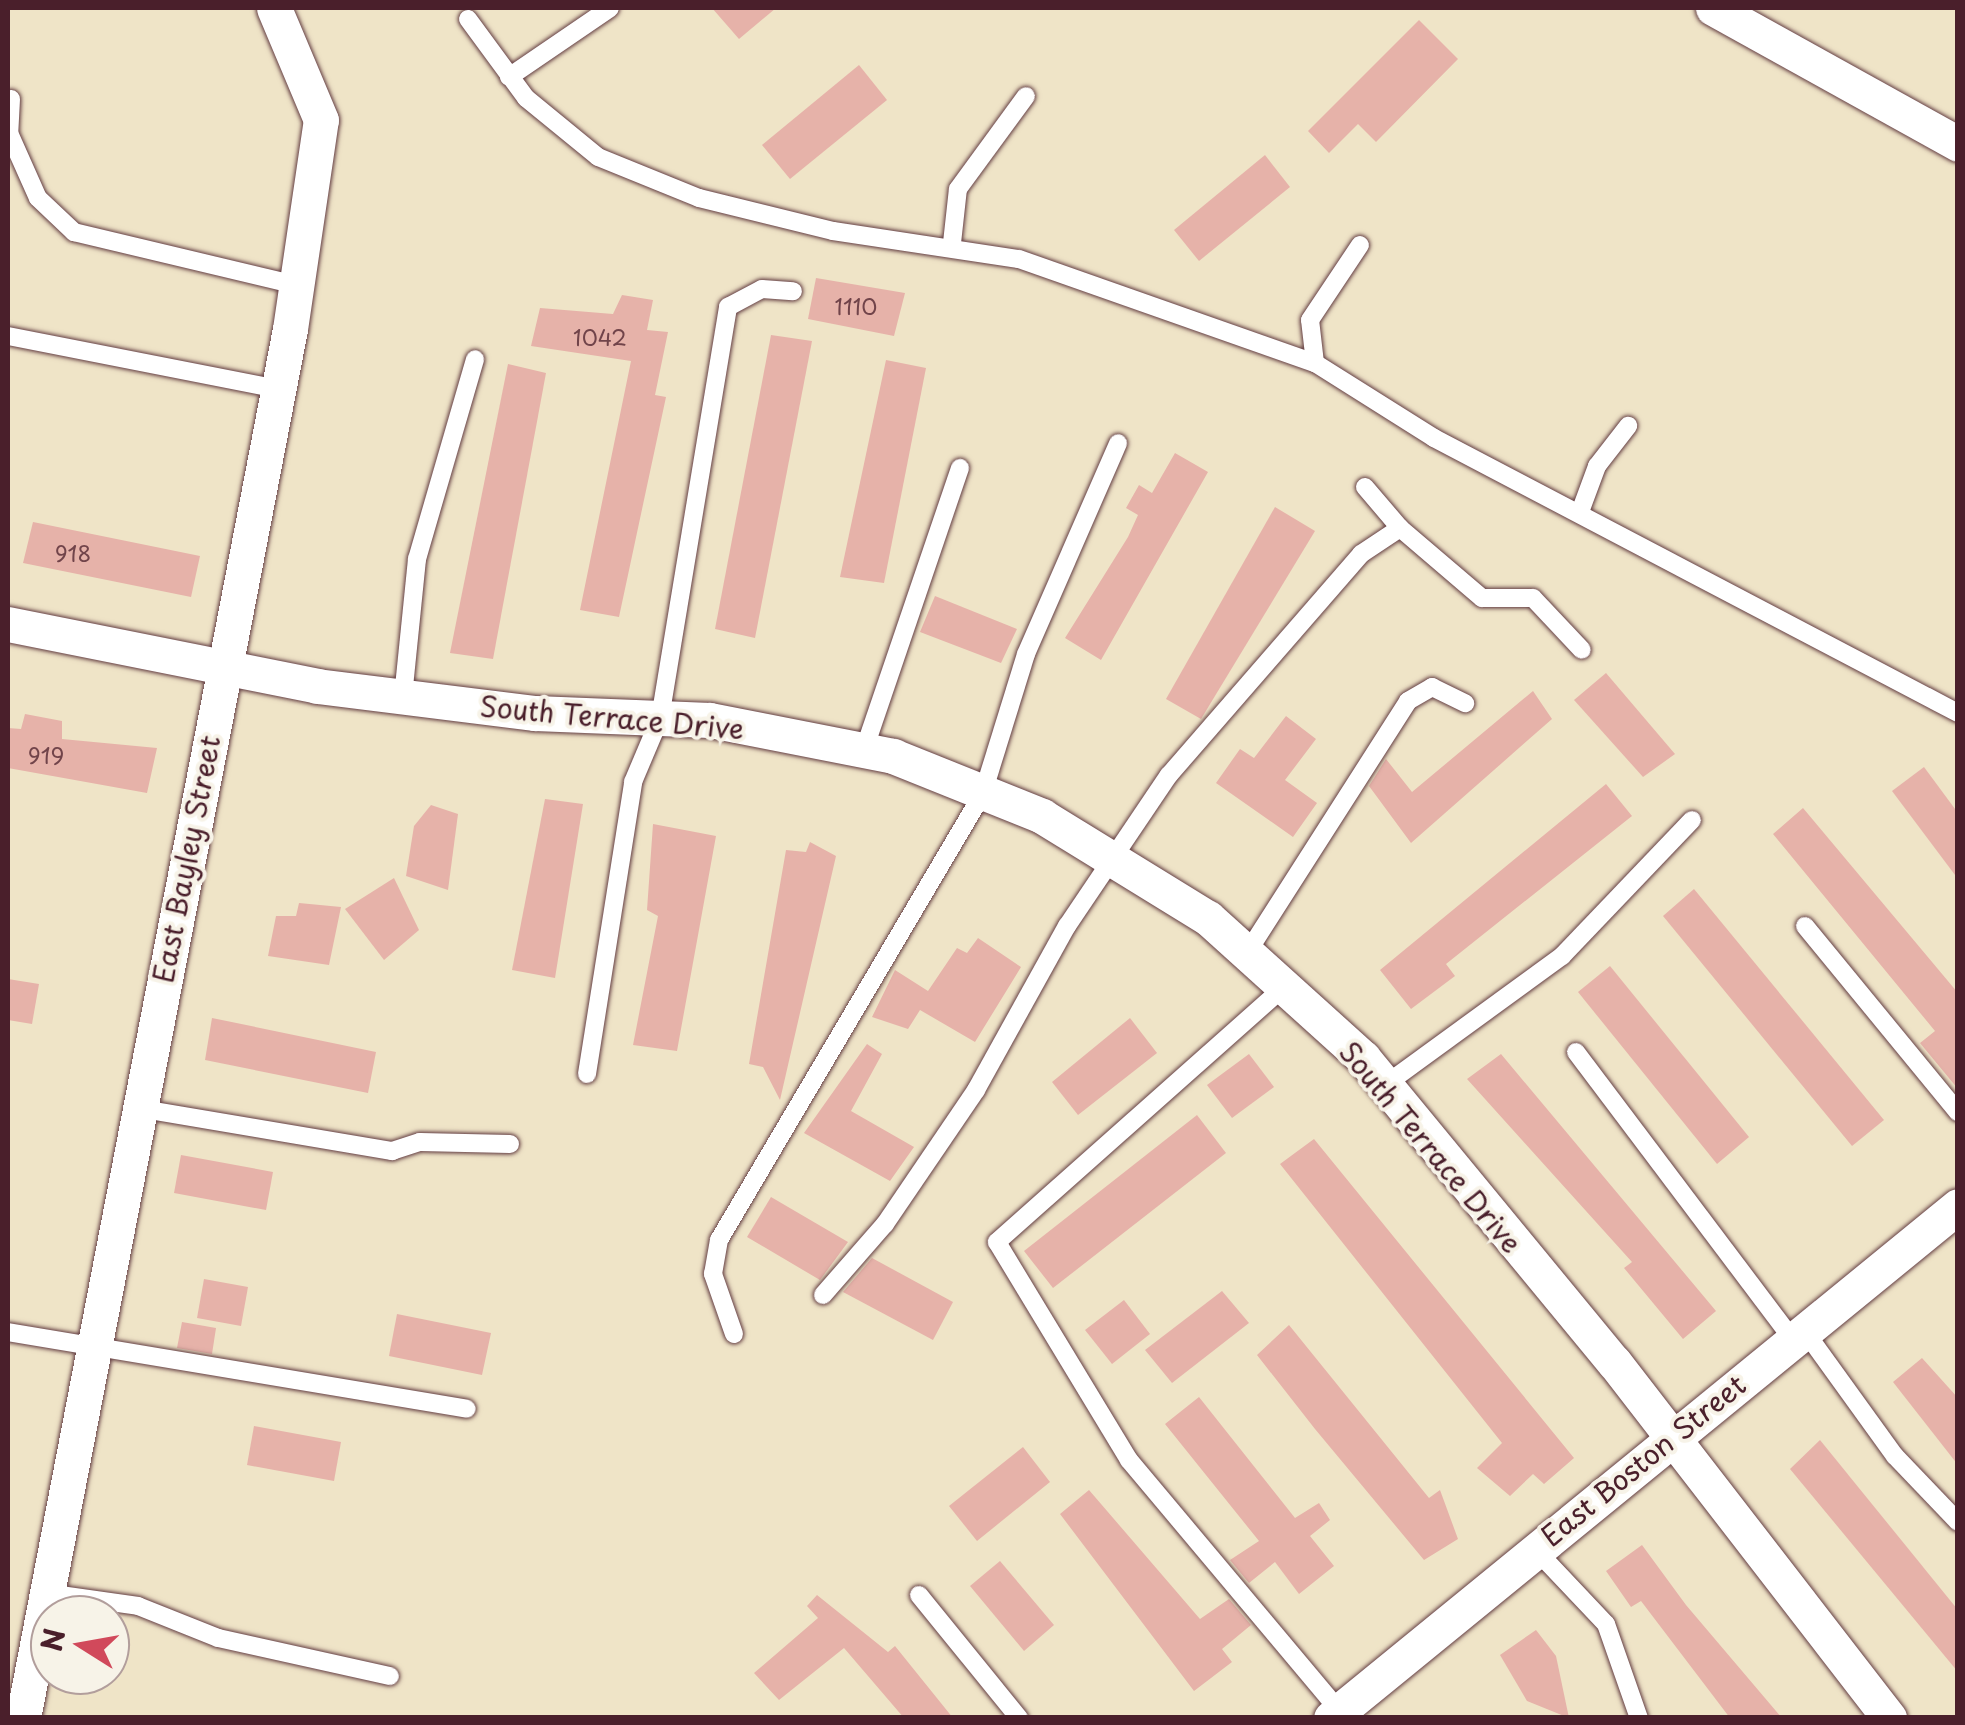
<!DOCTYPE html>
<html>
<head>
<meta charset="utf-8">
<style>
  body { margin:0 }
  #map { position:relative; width:1965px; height:1725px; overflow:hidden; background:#efe4c7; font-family:"Playpen Sans",sans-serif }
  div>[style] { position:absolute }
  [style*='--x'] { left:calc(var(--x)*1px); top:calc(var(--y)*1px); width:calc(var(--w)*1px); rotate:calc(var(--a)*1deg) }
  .building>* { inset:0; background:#e6b2a9 }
  .roads { filter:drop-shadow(0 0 2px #633d42) drop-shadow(0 0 2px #633d42) }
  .service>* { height:18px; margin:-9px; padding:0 9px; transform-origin:9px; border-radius:9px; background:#fff }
  .minor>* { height:35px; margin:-17.5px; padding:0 17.5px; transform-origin:17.5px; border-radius:17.5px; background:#fff }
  span { translate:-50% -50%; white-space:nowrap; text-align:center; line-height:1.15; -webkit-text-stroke:8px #f7f3e8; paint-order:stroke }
  .number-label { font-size:22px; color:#71444a }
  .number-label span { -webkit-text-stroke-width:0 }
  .street-label { font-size:28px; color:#4a1f2b }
  .frame { position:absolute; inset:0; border:10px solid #4a1f2b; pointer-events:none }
  .north { position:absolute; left:30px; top:1595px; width:100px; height:100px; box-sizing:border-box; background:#f7f3e8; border:2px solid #b29e9c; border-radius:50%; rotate:281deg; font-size:28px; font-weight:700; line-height:40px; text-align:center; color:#4a1f2b }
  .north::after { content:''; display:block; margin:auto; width:35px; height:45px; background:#d1495b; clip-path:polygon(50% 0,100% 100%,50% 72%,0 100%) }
</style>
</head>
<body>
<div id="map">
  <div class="building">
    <i style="clip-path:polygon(712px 8px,776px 8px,739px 39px)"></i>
    <i style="clip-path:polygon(1419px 20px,1458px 59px,1376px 142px,1358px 124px,1329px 153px,1308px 131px)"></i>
    <i style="clip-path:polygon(859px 65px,887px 100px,790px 179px,762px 145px)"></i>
    <i style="clip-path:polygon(1265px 155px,1290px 187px,1199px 261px,1174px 230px)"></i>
    <i style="clip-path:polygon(816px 278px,905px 293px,894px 336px,808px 319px)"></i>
    <i style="clip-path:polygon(622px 295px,653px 300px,647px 330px,668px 332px,655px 395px,666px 397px,619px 617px,580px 610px,631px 361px,531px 346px,540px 308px,613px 314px)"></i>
    <i style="clip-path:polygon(771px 335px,812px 341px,755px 638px,715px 629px)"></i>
    <i style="clip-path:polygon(886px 360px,926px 368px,884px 583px,840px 577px)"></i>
    <i style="clip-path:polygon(508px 364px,546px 373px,493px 659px,450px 653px)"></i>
    <i style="clip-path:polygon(1175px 453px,1208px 472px,1101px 660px,1065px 638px,1128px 537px,1138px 515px,1126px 508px,1139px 485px,1152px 493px)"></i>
    <i style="clip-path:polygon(1275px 507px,1315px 531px,1201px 719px,1166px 699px)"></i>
    <i style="clip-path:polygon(33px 522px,200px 556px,191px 597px,23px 563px)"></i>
    <i style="clip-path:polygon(935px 596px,1017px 629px,1001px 663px,920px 632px)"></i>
    <i style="clip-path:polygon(1606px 673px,1675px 754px,1643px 777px,1574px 700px)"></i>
    <i style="clip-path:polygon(1533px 691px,1552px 719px,1411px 843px,1369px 786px,1386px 759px,1412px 792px)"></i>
    <i style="clip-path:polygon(25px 714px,62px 721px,62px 739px,157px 748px,147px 793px,8px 768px,8px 728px,21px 729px)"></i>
    <i style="clip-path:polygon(1286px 716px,1316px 739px,1285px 780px,1317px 803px,1293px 837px,1216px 783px,1240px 749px,1254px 758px)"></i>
    <i style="clip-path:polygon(1924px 767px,1958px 813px,1958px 879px,1892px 791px)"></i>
    <i style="clip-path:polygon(1606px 784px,1632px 816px,1446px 964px,1455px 976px,1411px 1009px,1380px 970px)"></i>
    <i style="clip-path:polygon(545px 799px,583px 804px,555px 978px,512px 970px)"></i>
    <i style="clip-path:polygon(431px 805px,458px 814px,448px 890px,406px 876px,414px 826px)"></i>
    <i style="clip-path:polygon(1803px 808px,1958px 993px,1958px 1089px,1920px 1043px,1935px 1031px,1773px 834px)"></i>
    <i style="clip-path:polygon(653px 824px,716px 836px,677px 1051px,633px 1045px,658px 916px,647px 910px)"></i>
    <i style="clip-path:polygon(810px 842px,836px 856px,780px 1100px,763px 1067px,749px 1064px,786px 850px,806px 852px)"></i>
    <i style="clip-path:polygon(394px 878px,419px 930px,384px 960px,345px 909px)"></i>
    <i style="clip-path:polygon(1694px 889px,1884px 1120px,1852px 1146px,1663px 916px)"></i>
    <i style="clip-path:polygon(299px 903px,341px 907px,329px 965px,268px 956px,276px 916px,296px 916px)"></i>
    <i style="clip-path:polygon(978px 938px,1021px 967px,975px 1042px,920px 1010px,908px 1029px,872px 1017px,895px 970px,928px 991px,957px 948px,967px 953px)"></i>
    <i style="clip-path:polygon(1610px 966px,1749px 1137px,1717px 1164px,1578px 992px)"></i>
    <i style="clip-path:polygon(8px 979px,39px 984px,32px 1024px,8px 1020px)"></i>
    <i style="clip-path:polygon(212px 1018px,376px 1052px,368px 1093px,205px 1060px)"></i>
    <i style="clip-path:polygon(1130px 1018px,1157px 1053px,1078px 1115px,1052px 1082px)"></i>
    <i style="clip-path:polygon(867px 1044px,882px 1054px,851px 1111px,914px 1147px,890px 1181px,804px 1133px)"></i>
    <i style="clip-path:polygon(1249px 1054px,1274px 1087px,1232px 1118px,1207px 1085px)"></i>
    <i style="clip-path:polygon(1501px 1054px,1716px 1311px,1683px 1339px,1624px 1268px,1632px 1262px,1467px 1079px)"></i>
    <i style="clip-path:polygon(1197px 1115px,1226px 1153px,1053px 1288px,1024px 1251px)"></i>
    <i style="clip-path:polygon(1314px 1139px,1574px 1458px,1544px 1484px,1533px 1474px,1510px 1496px,1477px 1468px,1502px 1443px,1280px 1164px)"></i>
    <i style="clip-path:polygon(181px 1155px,273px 1172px,266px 1210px,174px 1193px)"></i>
    <i style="clip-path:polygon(771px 1197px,848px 1242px,820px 1280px,747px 1237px)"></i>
    <i style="clip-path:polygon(872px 1258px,953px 1302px,933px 1340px,843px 1292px)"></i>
    <i style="clip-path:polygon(204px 1279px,248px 1287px,241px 1326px,197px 1318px)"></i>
    <i style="clip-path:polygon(1222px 1291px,1249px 1323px,1172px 1383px,1145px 1350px)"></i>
    <i style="clip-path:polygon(1124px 1300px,1150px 1334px,1112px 1364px,1085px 1330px)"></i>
    <i style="clip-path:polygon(397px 1314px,491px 1333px,482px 1375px,389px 1356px)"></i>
    <i style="clip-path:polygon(182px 1322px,216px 1328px,212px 1354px,177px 1348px)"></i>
    <i style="clip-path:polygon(1289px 1325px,1429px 1498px,1440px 1490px,1458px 1539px,1424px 1560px,1315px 1429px,1257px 1355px)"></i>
    <i style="clip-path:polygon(1922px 1358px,1958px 1398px,1958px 1465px,1893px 1382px)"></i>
    <i style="clip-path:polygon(1199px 1397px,1295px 1518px,1319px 1503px,1330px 1520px,1310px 1536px,1334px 1566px,1299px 1594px,1275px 1562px,1249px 1583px,1230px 1560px,1259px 1541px,1165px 1424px)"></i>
    <i style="clip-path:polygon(254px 1426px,341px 1442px,334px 1481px,247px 1465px)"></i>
    <i style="clip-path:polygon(1820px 1440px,1958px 1610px,1958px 1672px,1790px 1469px)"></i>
    <i style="clip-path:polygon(1023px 1447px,1050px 1482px,977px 1541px,949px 1506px)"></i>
    <i style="clip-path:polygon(1089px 1490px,1200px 1619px,1229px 1599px,1251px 1625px,1222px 1649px,1232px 1662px,1194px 1691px,1060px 1514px)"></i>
    <i style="clip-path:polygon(1642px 1545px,1686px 1605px,1782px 1718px,1730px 1718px,1641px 1601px,1631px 1607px,1606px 1571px)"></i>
    <i style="clip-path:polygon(1000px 1561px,1054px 1625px,1024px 1651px,970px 1586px)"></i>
    <i style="clip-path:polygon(817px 1595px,888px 1652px,895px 1646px,953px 1718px,904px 1718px,844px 1648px,779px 1700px,754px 1673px,818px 1618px,807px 1606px)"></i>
    <i style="clip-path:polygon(1536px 1630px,1556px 1656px,1569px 1718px,1527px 1701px,1500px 1655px)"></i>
  </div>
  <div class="roads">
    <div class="service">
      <i style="--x:468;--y:19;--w:98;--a:53.7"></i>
      <i style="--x:526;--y:98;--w:93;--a:39.3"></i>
      <i style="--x:598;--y:157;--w:109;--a:22.1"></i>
      <i style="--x:699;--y:198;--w:138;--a:13.8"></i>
      <i style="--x:833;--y:231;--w:188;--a:8.6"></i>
      <i style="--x:1019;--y:259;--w:314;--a:19.4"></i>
      <i style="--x:1315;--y:363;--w:141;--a:32.2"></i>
      <i style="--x:1434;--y:438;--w:592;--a:27.69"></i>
      <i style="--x:509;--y:77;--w:122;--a:-34.3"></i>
      <i style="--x:11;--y:99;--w:34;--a:93"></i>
      <i style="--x:9;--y:133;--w:71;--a:66"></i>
      <i style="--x:38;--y:198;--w:50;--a:43.4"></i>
      <i style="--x:74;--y:232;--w:228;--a:13.4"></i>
      <i style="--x:952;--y:243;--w:54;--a:-83.7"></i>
      <i style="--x:958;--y:189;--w:115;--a:-53.8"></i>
      <i style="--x:8;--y:336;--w:276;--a:11.1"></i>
      <i style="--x:1315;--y:363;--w:43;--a:-96.6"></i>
      <i style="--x:1310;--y:320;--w:90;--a:-56.3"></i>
      <i style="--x:1365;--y:487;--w:54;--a:49.5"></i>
      <i style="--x:1580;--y:512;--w:49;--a:-69.7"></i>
      <i style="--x:1597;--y:466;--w:51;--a:-52.2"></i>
      <i style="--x:403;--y:697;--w:139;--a:-84.2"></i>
      <i style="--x:417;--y:559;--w:208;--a:-73.8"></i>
      <i style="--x:864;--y:750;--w:298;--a:-71.2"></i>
      <i style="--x:1805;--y:926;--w:241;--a:50.6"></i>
      <i style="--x:1247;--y:953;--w:299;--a:-57.4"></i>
      <i style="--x:1408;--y:701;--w:28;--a:-30"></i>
      <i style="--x:1432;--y:687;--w:37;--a:26"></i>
      <i style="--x:1284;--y:987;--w:384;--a:138.4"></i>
      <i style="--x:997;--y:1242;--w:255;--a:58.8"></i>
      <i style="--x:1129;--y:1460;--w:330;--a:50"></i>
      <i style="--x:1576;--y:1052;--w:359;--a:53"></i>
      <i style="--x:587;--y:1074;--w:296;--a:-81"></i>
      <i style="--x:633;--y:782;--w:69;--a:-67.1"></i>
      <i style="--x:660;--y:718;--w:417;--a:-80.6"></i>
      <i style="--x:728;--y:307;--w:38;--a:-28"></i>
      <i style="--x:762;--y:289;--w:31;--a:4"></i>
      <i style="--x:1385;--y:1085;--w:219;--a:-36.1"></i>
      <i style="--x:1562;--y:956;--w:188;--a:-46.3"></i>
      <i style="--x:137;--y:1108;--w:259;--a:9.6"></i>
      <i style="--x:392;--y:1151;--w:29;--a:-18"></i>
      <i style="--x:420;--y:1142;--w:90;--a:1.3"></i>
      <i style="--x:823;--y:1295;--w:94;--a:-48.9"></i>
      <i style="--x:885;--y:1224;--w:162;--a:-55.8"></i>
      <i style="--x:976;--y:1090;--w:188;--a:-61"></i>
      <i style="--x:1067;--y:926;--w:182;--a:-56"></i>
      <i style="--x:1169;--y:775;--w:293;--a:-49"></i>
      <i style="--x:1361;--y:554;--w:47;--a:-33.7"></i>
      <i style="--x:1400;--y:528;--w:108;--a:40.5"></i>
      <i style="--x:1482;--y:598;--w:51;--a:0"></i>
      <i style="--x:1533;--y:598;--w:71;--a:46.7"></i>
      <i style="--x:1804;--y:1330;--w:155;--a:54.2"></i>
      <i style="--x:1895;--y:1456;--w:91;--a:46.3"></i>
      <i style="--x:8;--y:1332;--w:465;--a:9.5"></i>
      <i style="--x:734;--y:1334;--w:64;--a:-109.3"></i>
      <i style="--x:713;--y:1274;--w:35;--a:-80"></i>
      <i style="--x:719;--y:1240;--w:519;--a:-59.43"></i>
      <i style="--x:983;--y:793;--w:145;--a:-72.8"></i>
      <i style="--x:1026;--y:654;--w:230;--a:-66.4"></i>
      <i style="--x:1535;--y:1549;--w:103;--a:46.6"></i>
      <i style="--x:1606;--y:1624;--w:100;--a:70.7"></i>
      <i style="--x:46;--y:1593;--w:93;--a:8"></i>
      <i style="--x:138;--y:1606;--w:86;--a:21.8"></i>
      <i style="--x:218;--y:1638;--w:176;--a:12.5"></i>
      <i style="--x:919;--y:1595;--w:159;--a:50.9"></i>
    </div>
    <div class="minor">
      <i style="--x:1713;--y:8;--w:280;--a:29"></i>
      <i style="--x:8;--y:624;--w:315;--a:11.3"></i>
      <i style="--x:317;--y:686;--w:220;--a:7.1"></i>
      <i style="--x:535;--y:713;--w:175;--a:2.3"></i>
      <i style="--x:710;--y:720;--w:187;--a:11.1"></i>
      <i style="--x:893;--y:756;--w:161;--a:21.9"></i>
      <i style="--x:1042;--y:816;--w:195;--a:31.6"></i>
      <i style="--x:1208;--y:918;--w:209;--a:42.1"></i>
      <i style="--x:1363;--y:1058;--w:394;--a:50.5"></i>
      <i style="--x:1614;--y:1362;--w:450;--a:52.3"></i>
      <i style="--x:23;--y:1718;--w:1414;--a:-79.12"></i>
      <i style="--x:290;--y:329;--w:211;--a:-81.6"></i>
      <i style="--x:321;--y:120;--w:121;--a:-112.8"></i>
      <i style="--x:1331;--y:1718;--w:809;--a:-39.23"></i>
    </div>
  </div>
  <div class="number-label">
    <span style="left:856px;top:306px">1110</span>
    <span style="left:600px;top:337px">1042</span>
    <span style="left:73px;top:553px">918</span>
    <span style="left:46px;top:755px">919</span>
  </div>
  <div class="street-label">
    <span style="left:612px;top:717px;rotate:5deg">South Terrace Drive</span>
    <span style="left:186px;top:859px;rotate:-79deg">East Bayley Street</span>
    <span style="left:1431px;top:1147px;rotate:50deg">South Terrace Drive</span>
    <span style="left:1643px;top:1460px;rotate:-39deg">East Boston Street</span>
  </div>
  <div class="frame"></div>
  <div class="north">N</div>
</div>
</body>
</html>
